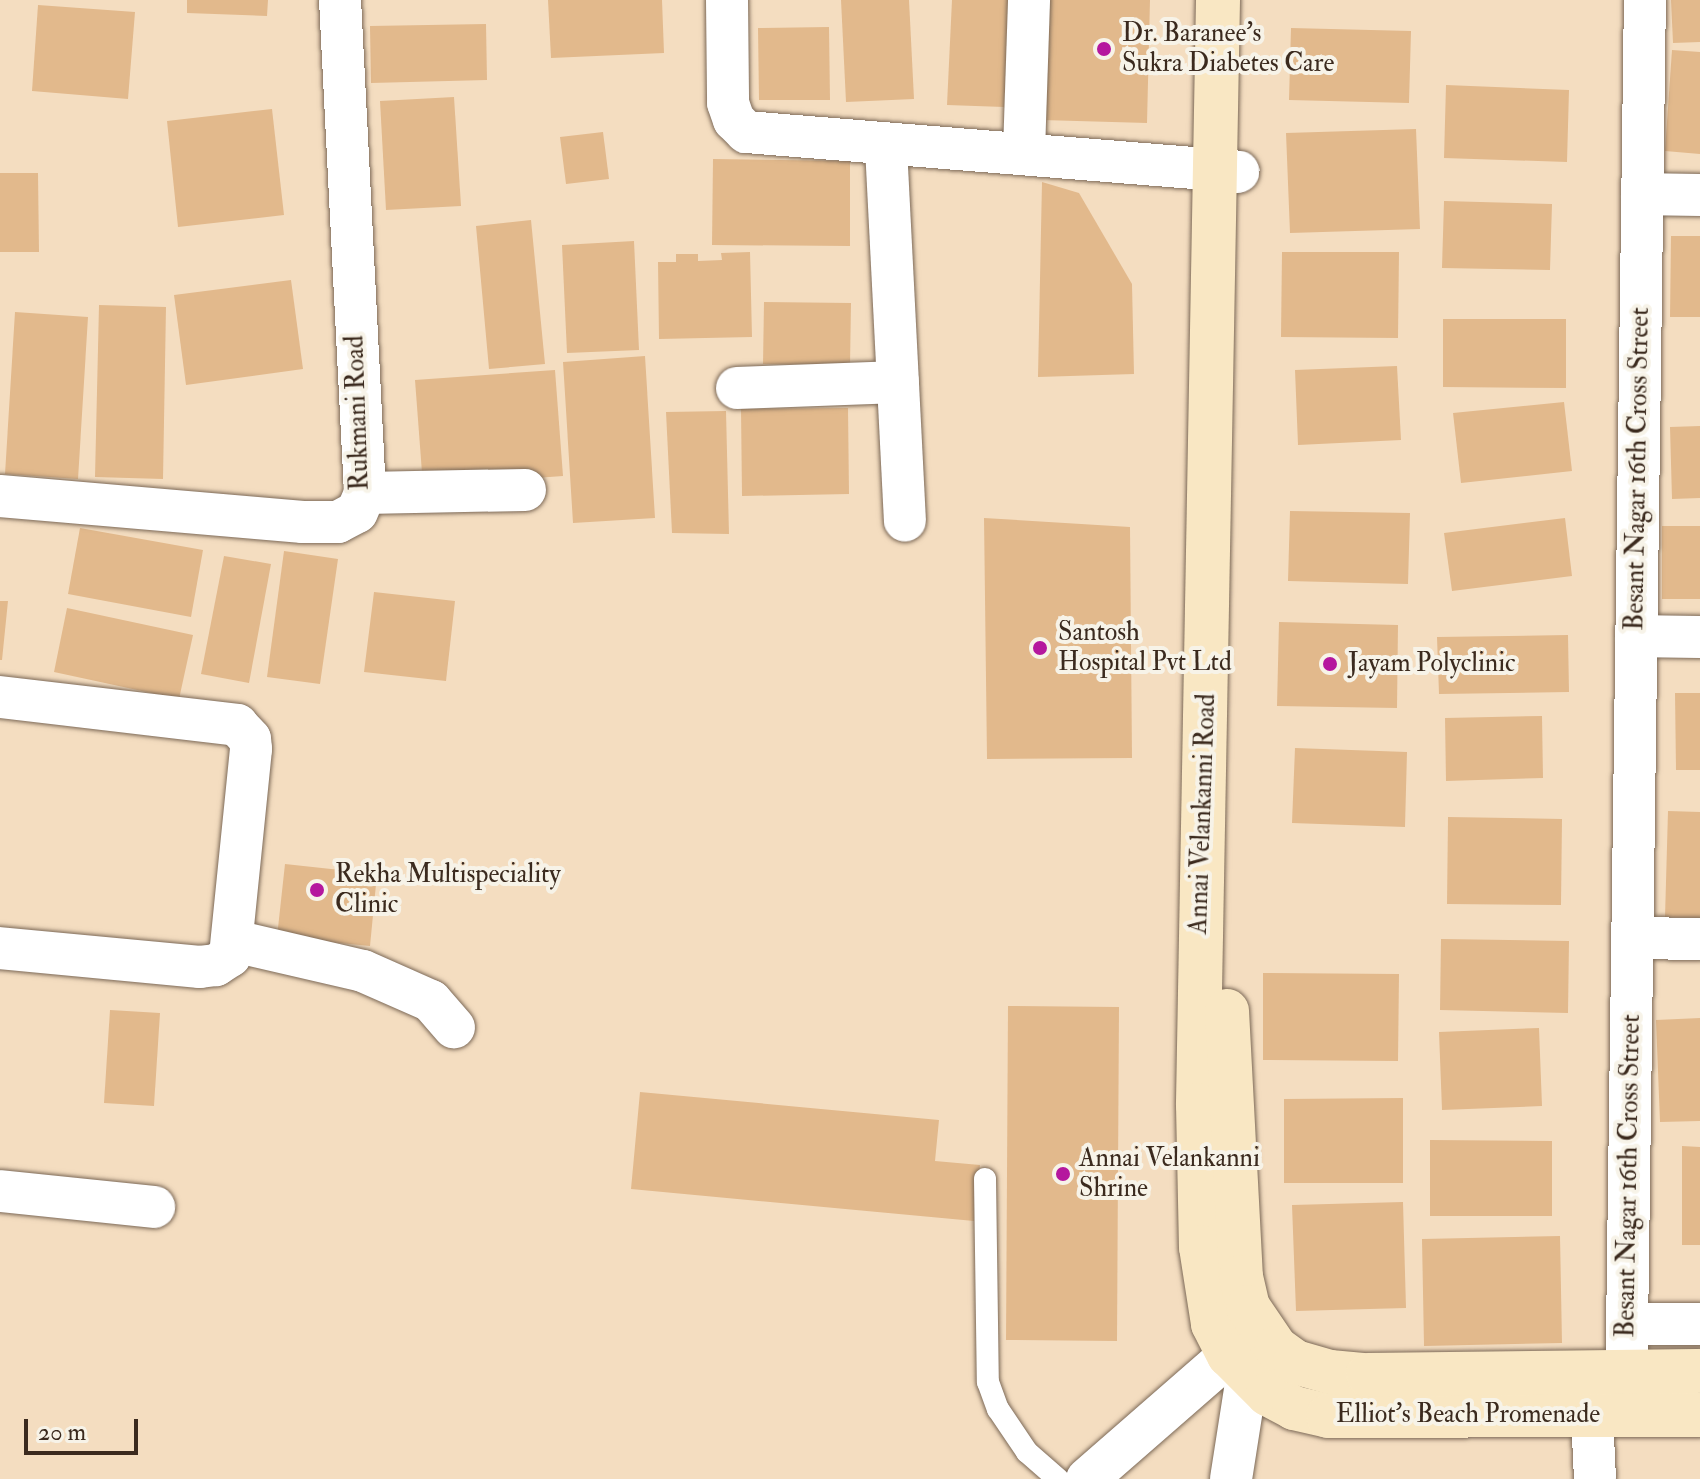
<!DOCTYPE html>
<html>
<head>
<meta charset="utf-8">
<style>
  body { margin:0 }
  #map { position:relative; width:1700px; height:1479px; overflow:hidden; background:#f4ddc0; font-family:"IM FELL Double Pica",serif }
  div>[style] { position:absolute }
  [style*='--x'] { left:calc(var(--x)*1px); top:calc(var(--y)*1px); width:calc(var(--w)*1px); rotate:calc(var(--a)*1deg) }
  .building>* { inset:0; background:#e2b98c }
  .roads { filter:drop-shadow(0 0 2px #7c6957) drop-shadow(0 0 2px #7c6957) }
  .lane>* { height:22px; margin:-11px; padding:0 11px; transform-origin:11px; border-radius:11px; background:#fff }
  .street>* { height:42px; margin:-21px; padding:0 21px; transform-origin:21px; border-radius:21px; background:#fff }
  .secondary>* { height:44px; margin:-22px; padding:0 22px; transform-origin:22px; border-radius:22px; background:#f9e7c3 }
  .dots>* { width:22px; height:22px; translate:-50% -50%; box-sizing:border-box; border:4px solid #f7f3e8; border-radius:50% }
  span { translate:-50% -50%; white-space:nowrap; text-align:center; line-height:1.15; -webkit-text-stroke:8px #f7f3e8; paint-order:stroke }
  .poi-label { font-size:26px; color:#3b2a1e }
  .left { translate:0 -50%; text-align:left }
  .street-label { font-size:26px; color:#3b2a1e }
  .scale { position:absolute; left:24px; top:1419px; width:114px; height:36px; box-sizing:border-box; border:4px solid #3b2a1e; border-top:0; padding-left:10px; font-size:24px; line-height:28px; white-space:nowrap; color:#3b2a1e; -webkit-text-stroke:6px #f7f3e8; paint-order:stroke }
</style>
</head>
<body>
<div id="map">
  <div class="building">
    <i style="clip-path:polygon(187px 0,268px 0,267px 16px,187px 13px)"></i>
    <i style="clip-path:polygon(548px 0,662px 0,664px 53px,551px 58px)"></i>
    <i style="clip-path:polygon(841px 0,909px 0,914px 99px,846px 102px)"></i>
    <i style="clip-path:polygon(952px 0,1010px 0,1004px 107px,947px 105px)"></i>
    <i style="clip-path:polygon(1045px 0,1150px 0,1147px 123px,1042px 120px)"></i>
    <i style="clip-path:polygon(1671px 0,1700px 0,1700px 42px,1673px 43px)"></i>
    <i style="clip-path:polygon(38px 5px,135px 12px,128px 99px,32px 91px)"></i>
    <i style="clip-path:polygon(486px 24px,487px 80px,371px 83px,370px 26px)"></i>
    <i style="clip-path:polygon(829px 27px,830px 100px,759px 100px,758px 28px)"></i>
    <i style="clip-path:polygon(1291px 28px,1411px 31px,1409px 103px,1289px 100px)"></i>
    <i style="clip-path:polygon(1672px 50px,1700px 52px,1700px 154px,1665px 151px)"></i>
    <i style="clip-path:polygon(1446px 85px,1569px 90px,1567px 162px,1444px 158px)"></i>
    <i style="clip-path:polygon(454px 97px,461px 206px,386px 210px,380px 101px)"></i>
    <i style="clip-path:polygon(272px 109px,284px 215px,178px 227px,167px 121px)"></i>
    <i style="clip-path:polygon(1416px 129px,1420px 229px,1290px 233px,1286px 133px)"></i>
    <i style="clip-path:polygon(603px 132px,609px 179px,566px 184px,560px 137px)"></i>
    <i style="clip-path:polygon(713px 159px,850px 161px,850px 246px,712px 245px)"></i>
    <i style="clip-path:polygon(0 173px,38px 173px,39px 252px,0 252px)"></i>
    <i style="clip-path:polygon(1042px 182px,1079px 193px,1132px 284px,1134px 374px,1038px 377px)"></i>
    <i style="clip-path:polygon(1444px 201px,1552px 204px,1550px 270px,1442px 268px)"></i>
    <i style="clip-path:polygon(531px 220px,545px 364px,489px 369px,476px 226px)"></i>
    <i style="clip-path:polygon(1671px 236px,1700px 236px,1700px 317px,1670px 317px)"></i>
    <i style="clip-path:polygon(634px 241px,639px 350px,567px 353px,562px 245px)"></i>
    <i style="clip-path:polygon(750px 252px,752px 337px,659px 339px,658px 262px,676px 262px,676px 254px,698px 254px,698px 261px,722px 260px,721px 253px)"></i>
    <i style="clip-path:polygon(1282px 252px,1399px 252px,1398px 338px,1281px 337px)"></i>
    <i style="clip-path:polygon(291px 280px,303px 369px,186px 385px,174px 295px)"></i>
    <i style="clip-path:polygon(764px 302px,851px 303px,850px 365px,763px 364px)"></i>
    <i style="clip-path:polygon(99px 305px,166px 307px,163px 479px,95px 477px)"></i>
    <i style="clip-path:polygon(15px 312px,88px 317px,78px 479px,5px 474px)"></i>
    <i style="clip-path:polygon(1443px 319px,1566px 319px,1566px 388px,1443px 387px)"></i>
    <i style="clip-path:polygon(645px 356px,655px 518px,573px 523px,563px 362px)"></i>
    <i style="clip-path:polygon(1397px 366px,1401px 440px,1298px 445px,1295px 370px)"></i>
    <i style="clip-path:polygon(555px 370px,563px 476px,423px 486px,415px 380px)"></i>
    <i style="clip-path:polygon(1564px 402px,1572px 471px,1461px 483px,1453px 413px)"></i>
    <i style="clip-path:polygon(848px 408px,849px 494px,742px 496px,741px 409px)"></i>
    <i style="clip-path:polygon(726px 411px,729px 534px,672px 533px,666px 412px)"></i>
    <i style="clip-path:polygon(1700px 426px,1700px 498px,1672px 499px,1670px 427px)"></i>
    <i style="clip-path:polygon(1290px 511px,1410px 513px,1408px 584px,1288px 581px)"></i>
    <i style="clip-path:polygon(984px 518px,1130px 527px,1132px 758px,987px 759px)"></i>
    <i style="clip-path:polygon(1565px 518px,1572px 576px,1452px 591px,1444px 533px)"></i>
    <i style="clip-path:polygon(1662px 526px,1700px 526px,1700px 599px,1662px 599px)"></i>
    <i style="clip-path:polygon(80px 528px,203px 550px,191px 617px,68px 594px)"></i>
    <i style="clip-path:polygon(284px 551px,338px 559px,320px 684px,267px 677px)"></i>
    <i style="clip-path:polygon(224px 556px,271px 564px,249px 683px,201px 674px)"></i>
    <i style="clip-path:polygon(374px 592px,455px 601px,446px 681px,364px 672px)"></i>
    <i style="clip-path:polygon(0 601px,8px 601px,2px 660px,0 660px)"></i>
    <i style="clip-path:polygon(67px 608px,193px 635px,179px 699px,54px 672px)"></i>
    <i style="clip-path:polygon(1279px 622px,1398px 625px,1397px 708px,1277px 706px)"></i>
    <i style="clip-path:polygon(1568px 635px,1569px 692px,1439px 694px,1437px 637px)"></i>
    <i style="clip-path:polygon(1675px 693px,1700px 693px,1700px 770px,1676px 770px)"></i>
    <i style="clip-path:polygon(1542px 716px,1543px 778px,1446px 781px,1445px 718px)"></i>
    <i style="clip-path:polygon(1295px 748px,1407px 752px,1405px 827px,1292px 823px)"></i>
    <i style="clip-path:polygon(1668px 811px,1700px 812px,1700px 918px,1665px 917px)"></i>
    <i style="clip-path:polygon(1448px 817px,1562px 819px,1561px 905px,1447px 904px)"></i>
    <i style="clip-path:polygon(285px 864px,377px 874px,370px 946px,277px 937px)"></i>
    <i style="clip-path:polygon(1441px 939px,1569px 941px,1568px 1013px,1440px 1010px)"></i>
    <i style="clip-path:polygon(1263px 973px,1399px 974px,1398px 1061px,1263px 1060px)"></i>
    <i style="clip-path:polygon(1008px 1006px,1119px 1007px,1117px 1341px,1006px 1340px)"></i>
    <i style="clip-path:polygon(110px 1010px,160px 1013px,154px 1106px,104px 1103px)"></i>
    <i style="clip-path:polygon(1700px 1018px,1700px 1121px,1660px 1122px,1656px 1020px)"></i>
    <i style="clip-path:polygon(1539px 1028px,1542px 1106px,1442px 1110px,1439px 1032px)"></i>
    <i style="clip-path:polygon(640px 1092px,939px 1120px,935px 1161px,980px 1165px,974px 1221px,631px 1189px)"></i>
    <i style="clip-path:polygon(1403px 1098px,1403px 1183px,1284px 1183px,1284px 1099px)"></i>
    <i style="clip-path:polygon(1430px 1140px,1552px 1141px,1552px 1216px,1430px 1216px)"></i>
    <i style="clip-path:polygon(1682px 1146px,1700px 1147px,1700px 1245px,1682px 1245px)"></i>
    <i style="clip-path:polygon(1403px 1202px,1406px 1308px,1296px 1311px,1292px 1205px)"></i>
    <i style="clip-path:polygon(1560px 1236px,1562px 1343px,1424px 1346px,1422px 1239px)"></i>
  </div>
  <div class="roads">
    <div class="lane">
      <i style="--x:985;--y:1179;--w:203;--a:89.2"></i>
      <i style="--x:988;--y:1382;--w:29;--a:70"></i>
      <i style="--x:998;--y:1409;--w:52;--a:56"></i>
      <i style="--x:1027;--y:1452;--w:41;--a:41.1"></i>
    </div>
    <div class="street">
      <i style="--x:727;--y:0;--w:103;--a:89.4"></i>
      <i style="--x:728;--y:103;--w:18;--a:71"></i>
      <i style="--x:734;--y:120;--w:17;--a:45"></i>
      <i style="--x:746;--y:132;--w:494;--a:4.6"></i>
      <i style="--x:886;--y:147;--w:374;--a:87.1"></i>
      <i style="--x:1024;--y:152;--w:152;--a:-88.1"></i>
      <i style="--x:1642;--y:194;--w:58;--a:1"></i>
      <i style="--x:737;--y:388;--w:161;--a:-2.1"></i>
      <i style="--x:365;--y:493;--w:160;--a:-1.1"></i>
      <i style="--x:0;--y:496;--w:304;--a:4.9"></i>
      <i style="--x:303;--y:522;--w:35;--a:0"></i>
      <i style="--x:338;--y:522;--w:21;--a:-28"></i>
      <i style="--x:357;--y:512;--w:21;--a:-67"></i>
      <i style="--x:365;--y:493;--w:494;--a:-92.9"></i>
      <i style="--x:1636;--y:636;--w:64;--a:0.9"></i>
      <i style="--x:0;--y:697;--w:239;--a:6.7"></i>
      <i style="--x:237;--y:725;--w:19;--a:47"></i>
      <i style="--x:250;--y:739;--w:10;--a:84"></i>
      <i style="--x:251;--y:749;--w:208;--a:95.8"></i>
      <i style="--x:230;--y:956;--w:17;--a:147"></i>
      <i style="--x:216;--y:965;--w:16;--a:173"></i>
      <i style="--x:200;--y:967;--w:201;--a:-174.6"></i>
      <i style="--x:1632;--y:938;--w:68;--a:0.8"></i>
      <i style="--x:234;--y:941;--w:132;--a:13.1"></i>
      <i style="--x:363;--y:971;--w:74;--a:23.8"></i>
      <i style="--x:431;--y:1001;--w:35;--a:49"></i>
      <i style="--x:0;--y:1191;--w:155;--a:5.9"></i>
      <i style="--x:1627;--y:1324;--w:73;--a:0"></i>
      <i style="--x:1626;--y:1407;--w:1407;--a:-89.23"></i>
      <i style="--x:1592;--y:1415;--w:64;--a:87.3"></i>
      <i style="--x:1087;--y:1479;--w:189;--a:-41.1"></i>
      <i style="--x:1231;--y:1479;--w:103;--a:-81.1"></i>
    </div>
    <div class="secondary">
      <i style="--x:1218;--y:0;--w:1105;--a:91.04"></i>
      <i style="--x:1198;--y:1105;--w:142;--a:88.8"></i>
      <i style="--x:1201;--y:1247;--w:78;--a:81.1"></i>
      <i style="--x:1213;--y:1324;--w:35;--a:63"></i>
      <i style="--x:1229;--y:1355;--w:55;--a:45"></i>
      <i style="--x:1268;--y:1394;--w:30;--a:28"></i>
      <i style="--x:1294;--y:1408;--w:35;--a:13"></i>
      <i style="--x:1328;--y:1416;--w:372;--a:-0.2"></i>
      <i style="--x:1227;--y:1011;--w:266;--a:87"></i>
      <i style="--x:1241;--y:1277;--w:31;--a:77"></i>
      <i style="--x:1248;--y:1307;--w:50;--a:55.7"></i>
      <i style="--x:1276;--y:1348;--w:24;--a:36"></i>
      <i style="--x:1295;--y:1362;--w:36;--a:16"></i>
      <i style="--x:1330;--y:1372;--w:38;--a:5"></i>
      <i style="--x:1368;--y:1375;--w:332;--a:-0.7"></i>
    </div>
  </div>
  <div class="dots">
    <i style="left:1104px;top:49px;background:#b5179e"></i>
    <i style="left:1040px;top:648px;background:#b5179e"></i>
    <i style="left:1330px;top:664px;background:#b5179e"></i>
    <i style="left:317px;top:890px;background:#b5179e"></i>
    <i style="left:1063px;top:1174px;background:#b5179e"></i>
  </div>
  <div class="poi-label">
    <span class="left" style="left:1122px;top:49px">Dr. Baranee's<br>Sukra Diabetes Care</span>
    <span class="left" style="left:1058px;top:648px">Santosh<br>Hospital Pvt Ltd</span>
    <span class="left" style="left:1348px;top:664px">Jayam Polyclinic</span>
    <span class="left" style="left:335px;top:890px">Rekha Multispeciality<br>Clinic</span>
    <span class="left" style="left:1079px;top:1174px">Annai Velankanni<br>Shrine</span>
  </div>
  <div class="street-label">
    <span style="left:358px;top:413px;rotate:-92deg">Rukmani Road</span>
    <span style="left:1638px;top:469px;rotate:-89deg">Besant Nagar 16th Cross Street</span>
    <span style="left:1203px;top:814px;rotate:-88deg">Annai Velankanni Road</span>
    <span style="left:1629px;top:1176px;rotate:-89deg">Besant Nagar 16th Cross Street</span>
    <span style="left:1468px;top:1415px">Elliot's Beach Promenade</span>
  </div>
  <div class="scale">20 m</div>
</div>
</body>
</html>
